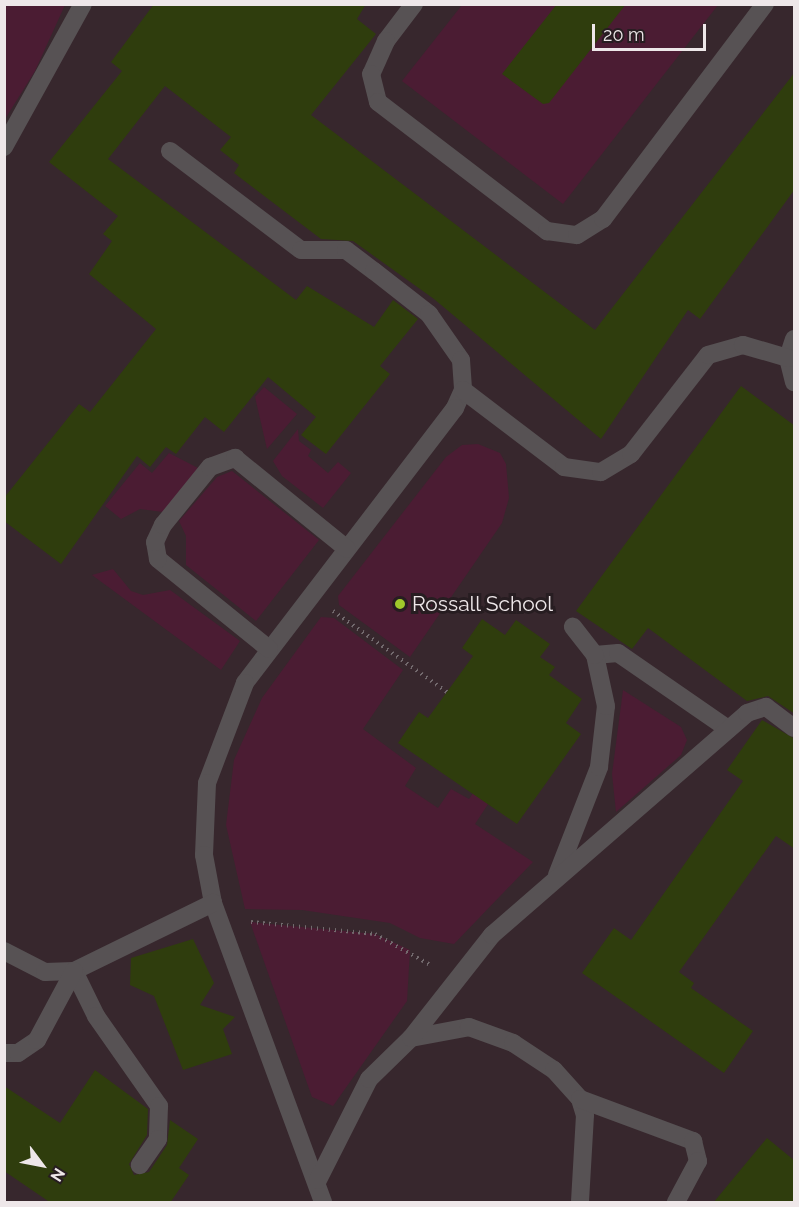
<!DOCTYPE html>
<html>
<head>
<meta charset="utf-8">
<style>
  body { margin:0 }
  #map { position:relative; width:799px; height:1207px; overflow:hidden; background:#271d21; font-family:Raleway,sans-serif }
  div>[style] { position:absolute }
  [style*='--x'] { left:calc(var(--x)*1px); top:calc(var(--y)*1px); width:calc(var(--w)*1px); rotate:calc(var(--a)*1deg) }
  .built>* { inset:0; background:#37272d }
  .green>* { inset:0; background:#4b1c33 }
  .building>* { inset:0; background:#2f3d0d }
  .path>* { height:4px; margin-top:-2px; transform-origin:0; background:repeating-linear-gradient(90deg,#736a6e 0 1.5px,transparent 0 6px) }
  .service>* { height:18px; margin:-9px; padding:0 9px; transform-origin:9px; border-radius:9px; background:#575254 }
  .dots>* { width:16px; height:16px; translate:-50% -50%; box-sizing:border-box; border:3px solid #271d21; border-radius:50% }
  span { translate:-50% -50%; white-space:nowrap; text-align:center; line-height:1.15; -webkit-text-stroke:6px #271d21; paint-order:stroke }
  .poi-label { font-size:21px; color:#eee7e9 }
  .left { translate:0 -50%; text-align:left }
  .frame { position:absolute; inset:0; border:6px solid #eee7e9; pointer-events:none }
  .north { position:absolute; left:12px; top:1135px; width:60px; height:60px; -webkit-text-stroke:4px #271d21; paint-order:stroke; rotate:122deg; font-size:16px; font-weight:700; line-height:24px; text-align:center; color:#eee7e9 }
  .north::after { content:''; display:block; margin:auto; width:21px; height:27px; background:#eee7e9; clip-path:polygon(50% 0,100% 100%,50% 72%,0 100%) }
  .scale { position:absolute; left:592px; top:24px; width:114px; height:27px; box-sizing:border-box; border:3px solid #eee7e9; border-top:0; padding-left:8px; font-size:18px; line-height:21px; white-space:nowrap; color:#eee7e9; -webkit-text-stroke:4px #271d21; paint-order:stroke }
</style>
</head>
<body>
<div id="map">
  <div class="built">
    <i style="clip-path:polygon(5px 5px,794px 5px,794px 1202px,5px 1202px)"></i>
  </div>
  <div class="green">
    <i style="clip-path:polygon(5px 4px,65px 5px,35px 71px,5px 119px)"></i>
    <i style="clip-path:polygon(462px 5px,718px 5px,563px 204px,402px 81px)"></i>
    <i style="clip-path:polygon(264px 387px,297px 414px,267px 449px,255px 397px)"></i>
    <i style="clip-path:polygon(298px 429px,299px 441px,311px 450px,308px 456px,328px 473px,338px 462px,351px 473px,323px 508px,282px 476px,273px 461px)"></i>
    <i style="clip-path:polygon(478px 444px,500px 453px,506px 464px,509px 498px,502px 523px,410px 657px,339px 605px,338px 596px,446px 457px,462px 445px)"></i>
    <i style="clip-path:polygon(169px 453px,198px 468px,163px 512px,140px 509px,121px 519px,105px 506px,140px 463px,152px 473px)"></i>
    <i style="clip-path:polygon(232px 471px,319px 540px,256px 621px,186px 565px,186px 536px,179px 521px,217px 477px)"></i>
    <i style="clip-path:polygon(113px 569px,131px 591px,143px 595px,170px 590px,240px 641px,221px 670px,92px 575px)"></i>
    <i style="clip-path:polygon(321px 617px,334px 618px,403px 670px,363px 729px,416px 768px,405px 786px,438px 808px,451px 789px,469px 799px,496px 759px,517px 760px,475px 824px,533px 862px,454px 944px,420px 938px,390px 923px,302px 910px,245px 909px,226px 825px,234px 760px,262px 698px)"></i>
    <i style="clip-path:polygon(623px 690px,681px 727px,687px 740px,681px 755px,616px 812px,612px 774px)"></i>
    <i style="clip-path:polygon(250px 922px,375px 934px,410px 950px,407px 1001px,333px 1106px,312px 1097px)"></i>
  </div>
  <div class="building">
    <i style="clip-path:polygon(154px 4px,366px 4px,357px 19px,376px 34px,311px 115px,595px 330px,795px 72px,795px 189px,700px 319px,688px 310px,601px 439px,434px 299px,353px 241px,321px 239px,234px 173px,239px 165px,220px 150px,231px 137px,165px 86px,108px 159px,296px 300px,307px 286px,374px 327px,393px 300px,418px 319px,380px 366px,390px 374px,326px 454px,301px 435px,316px 417px,268px 377px,224px 432px,205px 417px,176px 454px,166px 447px,150px 467px,137px 456px,61px 564px,4px 521px,4px 498px,79px 404px,90px 412px,156px 329px,89px 274px,112px 241px,103px 234px,118px 216px,49px 162px,122px 71px,111px 62px)"></i>
    <i style="clip-path:polygon(557px 4px,626px 4px,549px 103px,543px 104px,502px 74px)"></i>
    <i style="clip-path:polygon(741px 386px,795px 426px,795px 714px,768px 696px,747px 701px,648px 628px,632px 649px,576px 611px)"></i>
    <i style="clip-path:polygon(482px 619px,505px 635px,516px 620px,550px 644px,540px 657px,555px 667px,549px 675px,582px 699px,566px 723px,581px 734px,517px 824px,398px 743px,419px 712px,428px 718px,473px 656px,462px 648px)"></i>
    <i style="clip-path:polygon(762px 720px,795px 739px,795px 849px,776px 836px,679px 972px,694px 983px,691px 988px,753px 1031px,724px 1073px,582px 973px,614px 928px,631px 940px,743px 781px,727px 770px)"></i>
    <i style="clip-path:polygon(193px 939px,214px 983px,200px 1005px,235px 1017px,223px 1029px,232px 1054px,183px 1070px,154px 996px,130px 985px,131px 958px)"></i>
    <i style="clip-path:polygon(95px 1070px,148px 1109px,147px 1135px,129px 1164px,134px 1175px,149px 1172px,167px 1145px,170px 1120px,198px 1139px,179px 1168px,189px 1175px,170px 1203px,51px 1203px,4px 1171px,4px 1086px,60px 1123px)"></i>
    <i style="clip-path:polygon(767px 1138px,795px 1161px,795px 1203px,713px 1203px)"></i>
  </div>
  <div class="path">
    <i style="--x:333;--y:611;--w:140;--a:35.4"></i>
    <i style="--x:251;--y:922;--w:125;--a:5.5"></i>
    <i style="--x:375;--y:934;--w:65;--a:29.3"></i>
  </div>
  <div class="service">
    <i style="--x:414;--y:4;--w:46;--a:127.1"></i>
    <i style="--x:386;--y:41;--w:36;--a:114"></i>
    <i style="--x:371;--y:74;--w:29;--a:76"></i>
    <i style="--x:378;--y:102;--w:213;--a:37.4"></i>
    <i style="--x:547;--y:231;--w:30;--a:8"></i>
    <i style="--x:577;--y:235;--w:31;--a:-32"></i>
    <i style="--x:603;--y:219;--w:269;--a:-53"></i>
    <i style="--x:4;--y:147;--w:163;--a:-61.1"></i>
    <i style="--x:170;--y:151;--w:164;--a:37.1"></i>
    <i style="--x:301;--y:250;--w:45;--a:0"></i>
    <i style="--x:346;--y:250;--w:35;--a:37"></i>
    <i style="--x:374;--y:271;--w:70;--a:38"></i>
    <i style="--x:429;--y:314;--w:56;--a:55.2"></i>
    <i style="--x:461;--y:360;--w:30;--a:86"></i>
    <i style="--x:463;--y:390;--w:20;--a:114"></i>
    <i style="--x:455;--y:408;--w:346;--a:127.4"></i>
    <i style="--x:245;--y:683;--w:107;--a:110.8"></i>
    <i style="--x:207;--y:783;--w:72;--a:92.4"></i>
    <i style="--x:204;--y:855;--w:49;--a:79.4"></i>
    <i style="--x:213;--y:903;--w:319;--a:69.8"></i>
    <i style="--x:794;--y:339;--w:20;--a:108"></i>
    <i style="--x:788;--y:358;--w:25;--a:76"></i>
    <i style="--x:463;--y:390;--w:127;--a:37.3"></i>
    <i style="--x:564;--y:467;--w:37;--a:8"></i>
    <i style="--x:601;--y:472;--w:35;--a:-31"></i>
    <i style="--x:631;--y:454;--w:125;--a:-52.1"></i>
    <i style="--x:708;--y:355;--w:36;--a:-16"></i>
    <i style="--x:743;--y:345;--w:47;--a:16.1"></i>
    <i style="--x:269;--y:649;--w:143;--a:-141"></i>
    <i style="--x:158;--y:559;--w:17;--a:-100"></i>
    <i style="--x:155;--y:542;--w:19;--a:-65"></i>
    <i style="--x:163;--y:525;--w:75;--a:-51"></i>
    <i style="--x:210;--y:467;--w:27;--a:-20"></i>
    <i style="--x:235;--y:458;--w:144;--a:39.1"></i>
    <i style="--x:595;--y:655;--w:23;--a:-5"></i>
    <i style="--x:618;--y:653;--w:134;--a:34.6"></i>
    <i style="--x:557;--y:875;--w:116;--a:-68.7"></i>
    <i style="--x:599;--y:767;--w:61;--a:-83.5"></i>
    <i style="--x:606;--y:706;--w:52;--a:-102.2"></i>
    <i style="--x:595;--y:655;--w:36;--a:-128"></i>
    <i style="--x:4;--y:951;--w:46;--a:27.1"></i>
    <i style="--x:45;--y:972;--w:29;--a:-2"></i>
    <i style="--x:74;--y:971;--w:155;--a:-26.1"></i>
    <i style="--x:74;--y:971;--w:50;--a:63.9"></i>
    <i style="--x:96;--y:1016;--w:110;--a:55"></i>
    <i style="--x:159;--y:1106;--w:33;--a:92"></i>
    <i style="--x:158;--y:1139;--w:32;--a:125"></i>
    <i style="--x:411;--y:1038;--w:59;--a:-10.7"></i>
    <i style="--x:469;--y:1027;--w:47;--a:20"></i>
    <i style="--x:513;--y:1043;--w:49;--a:33.4"></i>
    <i style="--x:554;--y:1070;--w:39;--a:48"></i>
    <i style="--x:580;--y:1099;--w:17;--a:73"></i>
    <i style="--x:585;--y:1115;--w:87;--a:93.3"></i>
    <i style="--x:4;--y:1053;--w:14;--a:0"></i>
    <i style="--x:18;--y:1053;--w:23;--a:-34"></i>
    <i style="--x:37;--y:1040;--w:78;--a:-61.8"></i>
    <i style="--x:580;--y:1099;--w:121;--a:20.4"></i>
    <i style="--x:693;--y:1141;--w:21;--a:76"></i>
    <i style="--x:698;--y:1161;--w:47;--a:118.2"></i>
    <i style="--x:318;--y:1180;--w:113;--a:-63.2"></i>
    <i style="--x:369;--y:1079;--w:59;--a:-44.3"></i>
    <i style="--x:411;--y:1038;--w:131;--a:-51.8"></i>
    <i style="--x:492;--y:935;--w:338;--a:-41"></i>
    <i style="--x:747;--y:713;--w:20;--a:-18"></i>
    <i style="--x:766;--y:707;--w:35;--a:37"></i>
  </div>
  <div class="dots">
    <i style="left:400px;top:604px;background:#a0c92b"></i>
  </div>
  <div class="poi-label">
    <span class="left" style="left:412px;top:604px">Rossall School</span>
  </div>
  <div class="frame"></div>
  <div class="north">N</div>
  <div class="scale">20 m</div>
</div>
</body>
</html>
